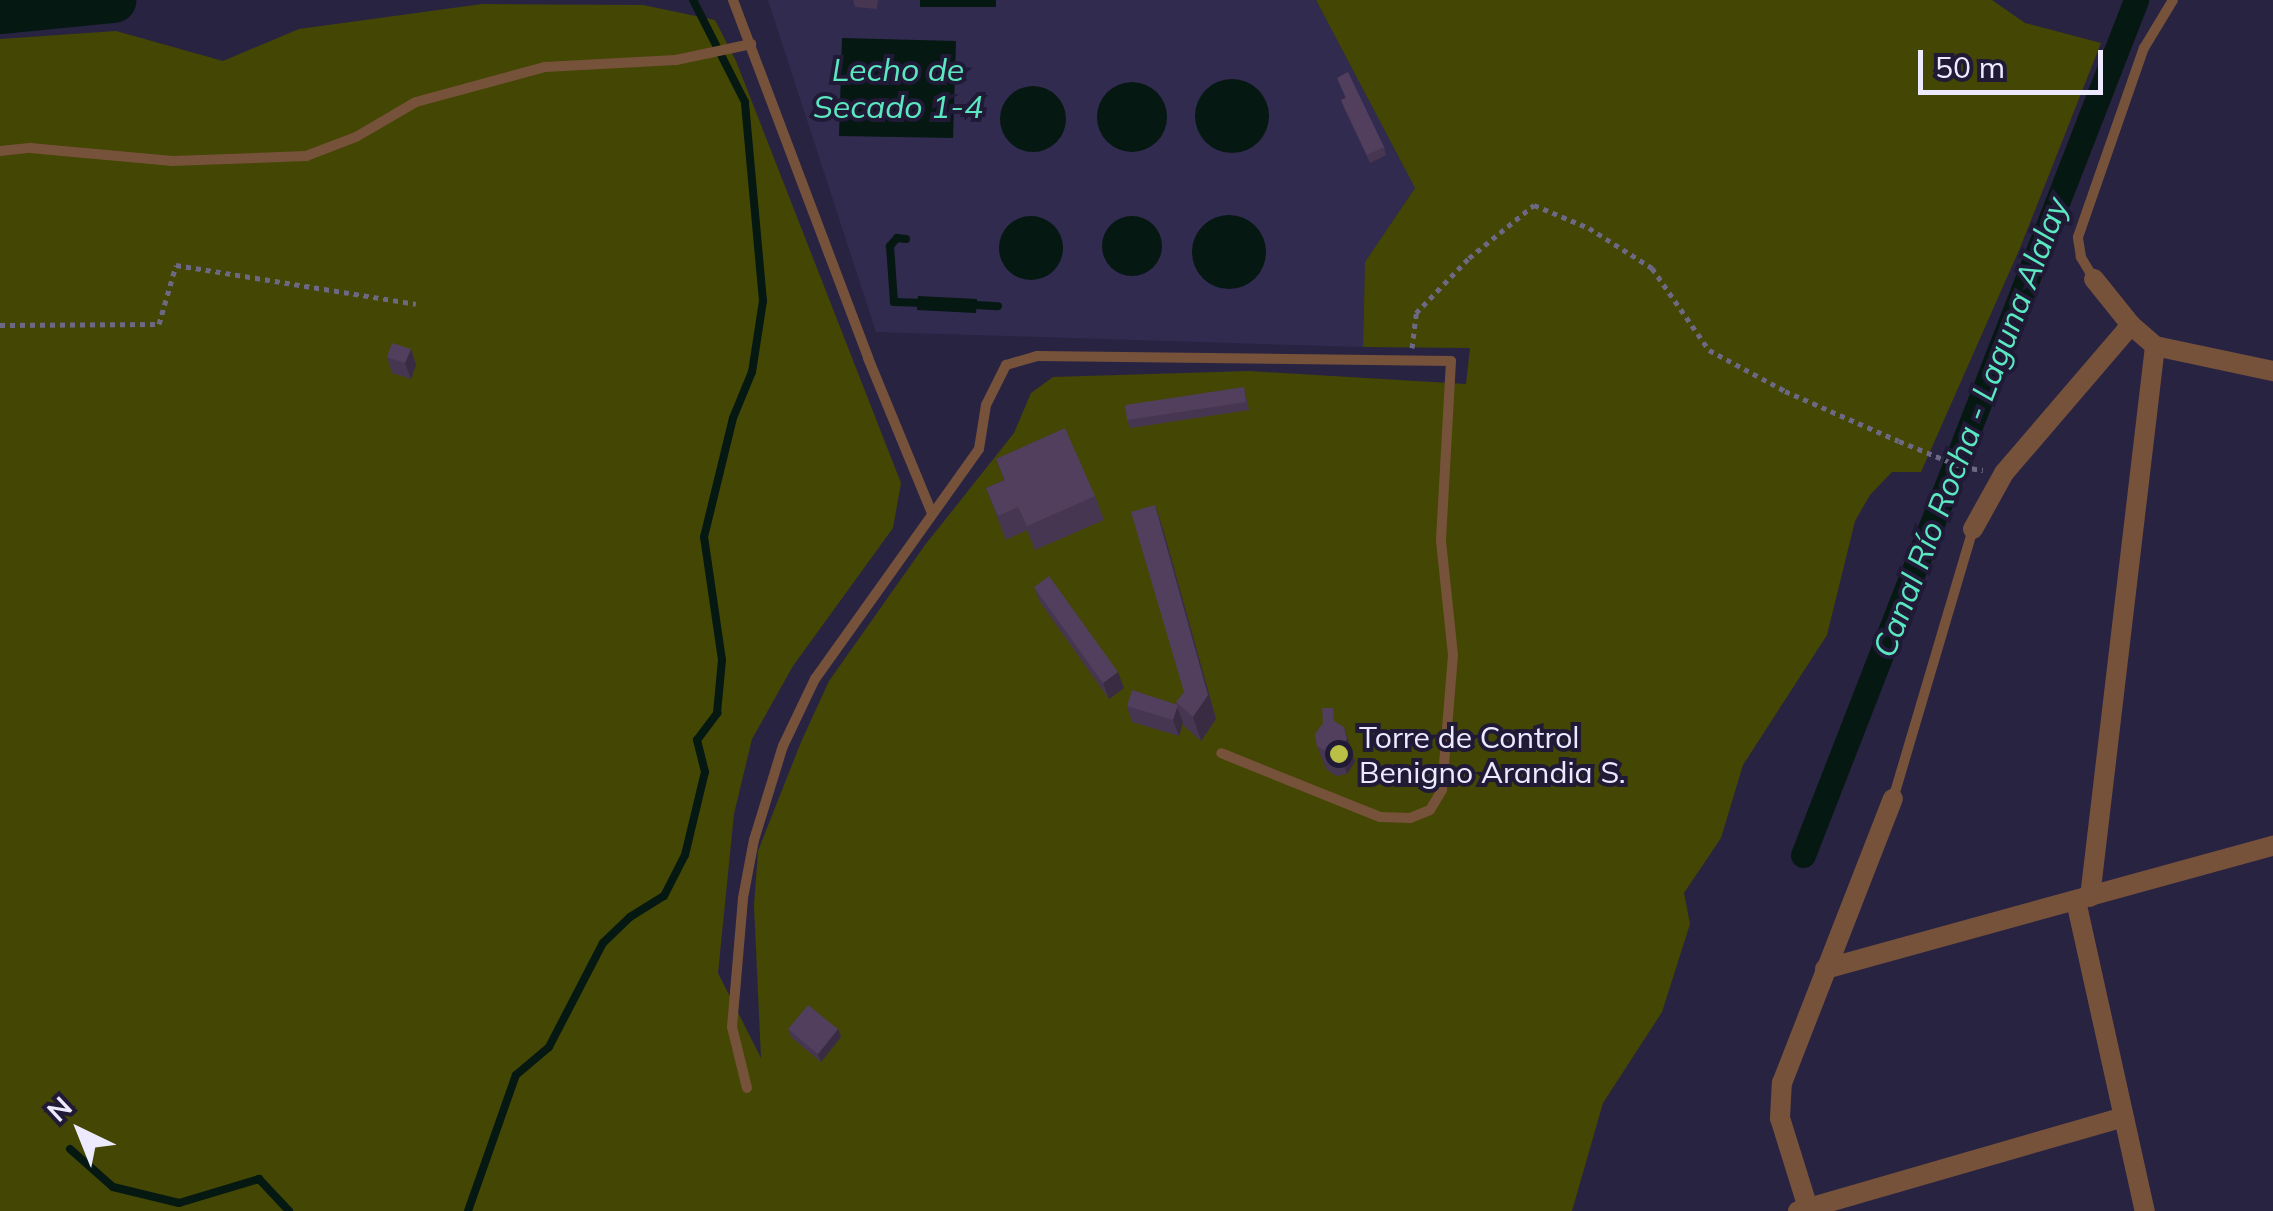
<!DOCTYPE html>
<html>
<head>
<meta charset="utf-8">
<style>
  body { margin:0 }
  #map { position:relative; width:2273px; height:1211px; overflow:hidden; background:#292342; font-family:Mulish,sans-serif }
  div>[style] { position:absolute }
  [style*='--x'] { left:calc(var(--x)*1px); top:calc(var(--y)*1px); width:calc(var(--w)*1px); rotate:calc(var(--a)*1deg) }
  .built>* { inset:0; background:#322b50 }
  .green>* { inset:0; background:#444604 }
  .water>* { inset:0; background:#051812 }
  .round { border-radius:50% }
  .stream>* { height:8px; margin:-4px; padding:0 4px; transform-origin:4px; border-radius:4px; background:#051812 }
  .canal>* { height:25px; margin:-12.5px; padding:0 12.5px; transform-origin:12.5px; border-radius:12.5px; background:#051812 }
  .river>* { height:45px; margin:-22.5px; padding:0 22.5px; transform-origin:22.5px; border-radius:22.5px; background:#051812 }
  .path>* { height:5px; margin-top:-2.5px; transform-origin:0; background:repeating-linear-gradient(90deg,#6d6884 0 5px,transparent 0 10px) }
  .lane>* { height:10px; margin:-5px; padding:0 5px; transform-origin:5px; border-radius:5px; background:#77523b }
  .street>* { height:20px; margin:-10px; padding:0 10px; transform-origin:10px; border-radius:10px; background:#77523b }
  .wall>* { inset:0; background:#473651 }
  .shaded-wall>* { inset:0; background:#392c42 }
  .building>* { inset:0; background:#523f5e }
  .dots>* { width:28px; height:28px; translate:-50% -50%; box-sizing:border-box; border:5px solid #201a37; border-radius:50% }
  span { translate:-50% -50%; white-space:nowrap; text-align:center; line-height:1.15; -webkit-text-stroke:8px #201a37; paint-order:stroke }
  .poi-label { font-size:30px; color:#edeaff }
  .left { translate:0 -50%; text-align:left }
  .water-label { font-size:32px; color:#5be7c0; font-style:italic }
  .north { position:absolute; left:30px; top:1081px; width:100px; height:100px; -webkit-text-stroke:8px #201a37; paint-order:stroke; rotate:317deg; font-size:28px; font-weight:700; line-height:40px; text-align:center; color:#edeaff }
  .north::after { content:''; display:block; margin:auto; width:35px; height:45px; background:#edeaff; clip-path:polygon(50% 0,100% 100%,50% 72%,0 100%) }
  .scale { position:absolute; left:1918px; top:50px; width:185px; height:45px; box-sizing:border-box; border:5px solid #edeaff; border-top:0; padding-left:12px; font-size:30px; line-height:35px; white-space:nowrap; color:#edeaff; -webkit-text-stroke:8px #201a37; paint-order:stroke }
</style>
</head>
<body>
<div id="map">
  <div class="built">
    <i style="clip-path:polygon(768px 0,1316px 0,1415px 188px,1365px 262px,1363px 347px,876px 332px)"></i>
  </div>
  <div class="green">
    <i style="clip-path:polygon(1316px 0,1992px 0,2025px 23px,2101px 43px,2020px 248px,1921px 472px,1892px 472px,1870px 495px,1855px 521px,1827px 635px,1743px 765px,1721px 838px,1684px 893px,1690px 924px,1662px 1012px,1603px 1103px,1572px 1211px,0 1211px,0 39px,116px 31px,223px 61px,299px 29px,482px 4px,643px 5px,715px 20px,736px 61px,901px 483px,893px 528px,793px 666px,752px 739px,734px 814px,718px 973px,761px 1058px,754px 905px,758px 851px,801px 742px,829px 681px,925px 545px,1014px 433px,1031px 393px,1053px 377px,1249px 371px,1466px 384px,1470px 348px,1363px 347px,1365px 262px,1415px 188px)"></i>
  </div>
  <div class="water">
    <i style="clip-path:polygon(920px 0,996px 0,996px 7px,920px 7px)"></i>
    <i style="clip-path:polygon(842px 38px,956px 41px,953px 138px,839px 136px)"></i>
    <i class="round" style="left:1195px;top:79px;width:74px;height:74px"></i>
    <i class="round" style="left:1097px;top:82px;width:70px;height:70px"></i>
    <i class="round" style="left:1000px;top:86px;width:66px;height:66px"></i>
    <i class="round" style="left:1192px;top:215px;width:74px;height:74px"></i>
    <i class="round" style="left:1102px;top:216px;width:60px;height:60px"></i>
    <i class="round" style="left:999px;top:216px;width:64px;height:64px"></i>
    <i style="clip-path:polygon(918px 296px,977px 299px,976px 313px,917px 310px)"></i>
  </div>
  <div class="stream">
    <i style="--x:906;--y:239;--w:9;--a:-174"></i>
    <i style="--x:897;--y:238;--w:11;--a:131"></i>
    <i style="--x:890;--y:246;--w:56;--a:85.9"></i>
    <i style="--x:894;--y:302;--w:24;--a:2"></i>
    <i style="--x:976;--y:305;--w:22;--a:3"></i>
    <i style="--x:70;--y:1149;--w:57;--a:41.5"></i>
    <i style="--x:113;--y:1187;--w:68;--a:13.6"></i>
    <i style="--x:179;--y:1203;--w:84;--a:-16.7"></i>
    <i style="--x:259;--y:1179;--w:44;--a:46.8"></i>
    <i style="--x:468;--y:1211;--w:144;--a:-70.6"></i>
    <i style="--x:516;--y:1075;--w:43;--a:-40.3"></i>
    <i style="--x:549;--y:1047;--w:117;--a:-62.6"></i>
    <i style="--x:603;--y:943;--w:37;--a:-44"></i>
    <i style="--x:630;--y:917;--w:40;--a:-32"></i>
    <i style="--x:664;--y:896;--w:46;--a:-62.9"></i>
    <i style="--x:685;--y:855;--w:85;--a:-76.5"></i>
    <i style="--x:705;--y:772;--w:33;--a:-104"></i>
    <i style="--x:697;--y:740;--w:34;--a:-53"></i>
    <i style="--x:717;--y:713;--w:53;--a:-84.6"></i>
    <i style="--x:722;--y:660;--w:124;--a:-98.3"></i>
    <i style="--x:704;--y:537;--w:122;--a:-76.3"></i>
    <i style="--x:733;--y:418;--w:50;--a:-67.6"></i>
    <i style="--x:752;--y:372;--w:72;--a:-81.2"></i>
    <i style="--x:763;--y:301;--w:200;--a:-95.2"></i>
    <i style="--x:745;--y:102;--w:114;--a:-117"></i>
  </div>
  <div class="canal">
    <i style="--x:1803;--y:855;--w:918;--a:-68.72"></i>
  </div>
  <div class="river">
    <i style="--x:0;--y:11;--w:114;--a:-5.6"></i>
  </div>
  <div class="path">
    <i style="--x:0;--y:325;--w:159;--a:-0.4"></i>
    <i style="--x:159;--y:324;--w:61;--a:-73.9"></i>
    <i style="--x:176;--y:265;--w:243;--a:9.2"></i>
    <i style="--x:1412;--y:348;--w:35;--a:-83"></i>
    <i style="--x:1416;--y:313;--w:76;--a:-46.1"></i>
    <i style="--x:1469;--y:258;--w:84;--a:-39.2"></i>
    <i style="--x:1534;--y:205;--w:60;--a:22.7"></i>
    <i style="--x:1589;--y:228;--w:75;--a:32.4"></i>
    <i style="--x:1652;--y:268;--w:100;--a:55.2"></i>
    <i style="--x:1709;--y:350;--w:86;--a:28.3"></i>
    <i style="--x:1785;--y:391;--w:124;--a:23.7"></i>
    <i style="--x:1899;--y:441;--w:68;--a:22.4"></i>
    <i style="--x:1962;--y:467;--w:21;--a:8"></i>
  </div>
  <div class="lane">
    <i style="--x:733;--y:0;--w:383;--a:69.3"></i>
    <i style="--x:868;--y:358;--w:168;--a:67.6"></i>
    <i style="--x:0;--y:151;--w:30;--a:-6"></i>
    <i style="--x:30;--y:148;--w:143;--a:5.2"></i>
    <i style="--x:172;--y:161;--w:134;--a:-2.1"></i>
    <i style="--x:306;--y:156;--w:53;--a:-20.8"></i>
    <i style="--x:356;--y:137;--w:69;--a:-30.3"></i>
    <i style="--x:416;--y:102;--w:134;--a:-15.2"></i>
    <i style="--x:545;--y:67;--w:131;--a:-3.1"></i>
    <i style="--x:676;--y:60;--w:77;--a:-12"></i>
    <i style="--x:2094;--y:279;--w:26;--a:-121"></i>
    <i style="--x:2081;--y:257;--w:20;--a:-99"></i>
    <i style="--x:2078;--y:237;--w:200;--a:-70.8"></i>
    <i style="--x:2144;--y:48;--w:56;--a:-58.9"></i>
    <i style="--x:1893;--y:799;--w:282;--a:-73.5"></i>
    <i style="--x:747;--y:1088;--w:63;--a:-103.8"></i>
    <i style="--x:732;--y:1027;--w:129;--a:-85.1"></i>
    <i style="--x:743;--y:898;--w:59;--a:-79.3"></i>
    <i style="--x:754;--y:840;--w:98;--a:-72.9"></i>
    <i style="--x:783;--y:746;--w:74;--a:-64.5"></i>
    <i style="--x:815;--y:679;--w:282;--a:-54.5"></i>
    <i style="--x:979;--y:449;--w:45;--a:-81"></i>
    <i style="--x:986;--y:405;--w:45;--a:-63.4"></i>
    <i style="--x:1006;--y:365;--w:32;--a:-16"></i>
    <i style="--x:1037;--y:356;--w:414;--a:0.7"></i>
    <i style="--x:1451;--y:361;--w:180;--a:93.2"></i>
    <i style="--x:1441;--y:541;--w:115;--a:84"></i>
    <i style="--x:1453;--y:655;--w:135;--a:94.7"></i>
    <i style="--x:1442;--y:790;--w:23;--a:121"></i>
    <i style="--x:1430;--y:810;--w:22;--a:158"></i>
    <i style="--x:1410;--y:818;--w:30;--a:-178"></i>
    <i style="--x:1380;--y:817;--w:171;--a:-158.1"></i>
  </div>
  <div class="street">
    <i style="--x:2094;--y:279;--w:59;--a:51.2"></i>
    <i style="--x:2131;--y:325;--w:32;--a:41"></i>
    <i style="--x:2155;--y:346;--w:121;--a:12"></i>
    <i style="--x:1973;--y:529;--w:64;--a:-61"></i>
    <i style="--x:2004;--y:473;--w:195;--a:-49.4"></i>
    <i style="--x:2090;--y:897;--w:555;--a:-83.27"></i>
    <i style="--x:2076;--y:901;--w:318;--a:77.5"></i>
    <i style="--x:1825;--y:969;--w:465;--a:-15.4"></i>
    <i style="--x:1808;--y:1208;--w:94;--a:-107.3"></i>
    <i style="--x:1780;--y:1118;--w:35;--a:-87"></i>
    <i style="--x:1782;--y:1083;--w:305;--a:-68.7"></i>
    <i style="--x:1798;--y:1211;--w:338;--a:-16.1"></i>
  </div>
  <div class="wall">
    <i style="clip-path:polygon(853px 0,878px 0,877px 9px,855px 7px)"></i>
    <i style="clip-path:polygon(1337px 78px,1384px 147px,1386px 155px,1370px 163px,1344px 108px,1341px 100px,1346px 98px)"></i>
    <i style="clip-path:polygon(411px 349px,416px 365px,411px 379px,392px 373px,387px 357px)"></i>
    <i style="clip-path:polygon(1244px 387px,1249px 410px,1130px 428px,1127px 420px)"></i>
    <i style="clip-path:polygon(996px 459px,1095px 496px,1104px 520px,1035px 550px,1027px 530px,1006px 540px,986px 488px,1004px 480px)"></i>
    <i style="clip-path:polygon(1155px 505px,1163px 529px,1216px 719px,1201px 741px,1184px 726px,1183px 722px,1179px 736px,1132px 722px,1127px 706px,1176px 704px,1184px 692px)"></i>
    <i style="clip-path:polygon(1034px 587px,1124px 688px,1109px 699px,1040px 602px)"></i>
    <i style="clip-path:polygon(1339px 724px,1352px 750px,1355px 762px,1347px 774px,1336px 776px,1326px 769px,1317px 746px)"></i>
    <i style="clip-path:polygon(788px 1029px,838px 1029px,841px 1037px,821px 1062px,791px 1037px)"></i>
  </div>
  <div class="shaded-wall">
    <i style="clip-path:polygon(411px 349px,416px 365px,411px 379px,405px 363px)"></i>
    <i style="clip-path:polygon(1155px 505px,1163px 529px,1216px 719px,1201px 741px,1193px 717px)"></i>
    <i style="clip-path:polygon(1118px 672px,1124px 688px,1109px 699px,1103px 683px)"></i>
    <i style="clip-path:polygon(1177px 707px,1183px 722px,1179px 736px,1173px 720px)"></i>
    <i style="clip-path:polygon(1344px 727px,1355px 762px,1347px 774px,1339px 750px)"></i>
    <i style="clip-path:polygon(838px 1029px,841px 1037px,821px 1062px,818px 1054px)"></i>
  </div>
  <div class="building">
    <i style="clip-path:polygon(1348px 72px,1384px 147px,1367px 155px,1341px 100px,1346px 98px,1337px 78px)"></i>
    <i style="clip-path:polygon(392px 343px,411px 349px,405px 363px,387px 357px)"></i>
    <i style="clip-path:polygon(1244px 387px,1246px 402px,1127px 420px,1125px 405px)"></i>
    <i style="clip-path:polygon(1065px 428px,1095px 496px,1027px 526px,1018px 507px,998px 516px,986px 488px,1005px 480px,996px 459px)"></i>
    <i style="clip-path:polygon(1155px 505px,1208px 695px,1193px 717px,1176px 702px,1184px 692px,1131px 512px)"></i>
    <i style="clip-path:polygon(1049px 576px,1118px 672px,1103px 683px,1034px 587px)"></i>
    <i style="clip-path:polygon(1132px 690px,1178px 705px,1173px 720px,1127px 706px)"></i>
    <i style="clip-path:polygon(1322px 708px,1333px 708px,1334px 721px,1344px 727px,1347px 739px,1339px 750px,1327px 752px,1317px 746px,1315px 734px,1323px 723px)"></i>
    <i style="clip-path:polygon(808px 1005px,838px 1029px,818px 1054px,788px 1029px)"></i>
  </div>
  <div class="dots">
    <i style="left:1339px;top:754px;background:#bac045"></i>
  </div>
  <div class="poi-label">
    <span class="left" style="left:1359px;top:754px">Torre de Control<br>Benigno Arandia S.</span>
  </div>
  <div class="water-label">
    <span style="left:898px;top:88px">Lecho de<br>Secado 1-4</span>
    <span style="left:1970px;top:427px;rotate:-69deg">Canal Río Rocha - Laguna Alalay</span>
  </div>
  <div class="north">N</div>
  <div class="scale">50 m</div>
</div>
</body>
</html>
